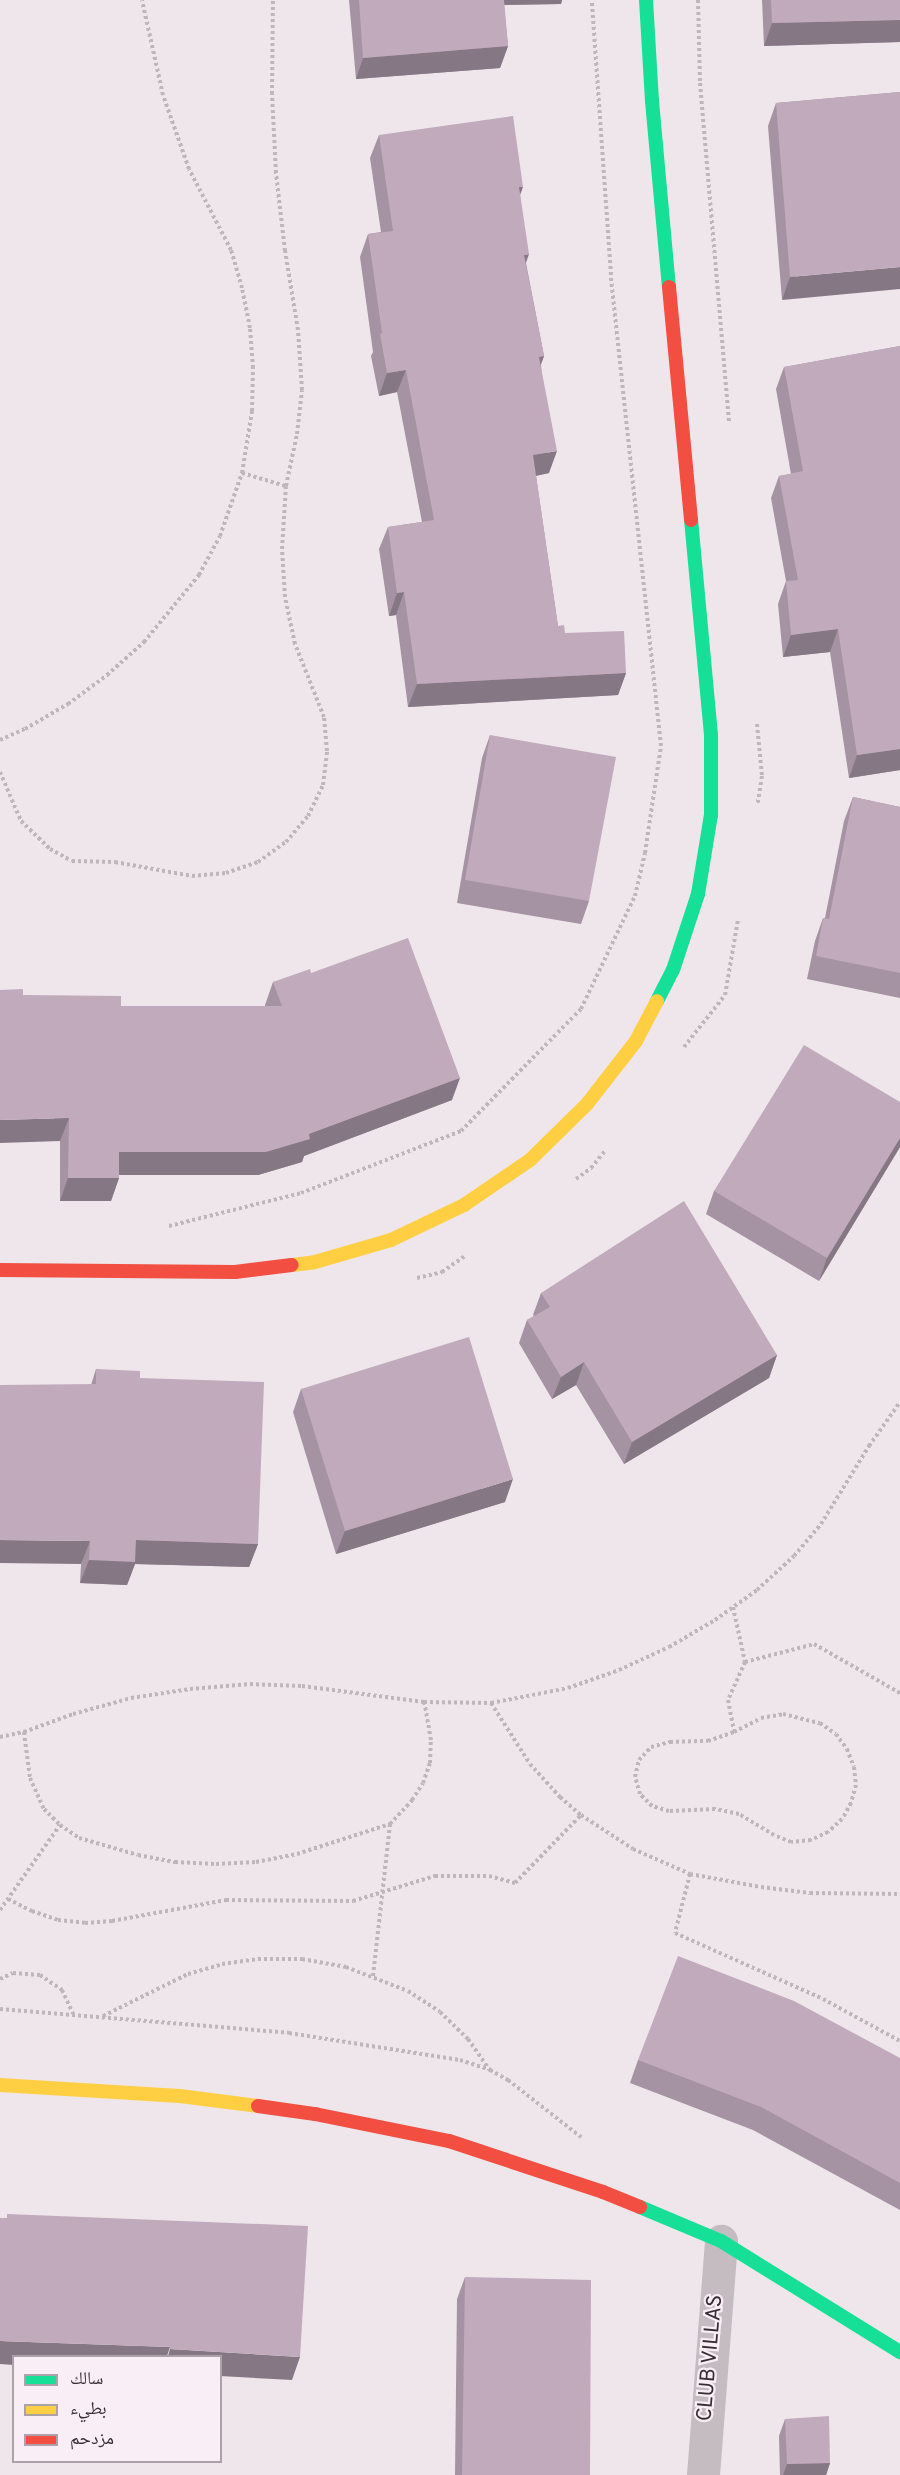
<!DOCTYPE html>
<html>
<head>
<meta charset="utf-8">
<style>
  body { margin:0 }
  #map { position:relative; width:900px; height:2475px; overflow:hidden; background:#eee6ea; font-family:Overpass,"Noto Naskh Arabic",sans-serif }
  div>[style] { position:absolute }
  [style*='--x'] { left:calc(var(--x)*1px); top:calc(var(--y)*1px); width:calc(var(--w)*1px); rotate:calc(var(--a)*1deg) }
  .path>* { height:4px; margin-top:-2px; transform-origin:0; background:repeating-linear-gradient(90deg,#beb6bb 0 3px,transparent 0 6px) }
  .street>* { height:33px; margin:-16.5px; padding:0 16.5px; transform-origin:16.5px; border-radius:16.5px; background:#c4bcc1 }
  .fast>* { height:14px; margin:-7px; padding:0 7px; transform-origin:7px; border-radius:7px; background:#16e098 }
  .slow>* { height:14px; margin:-7px; padding:0 7px; transform-origin:7px; border-radius:7px; background:#ffcf43 }
  .jam>* { height:14px; margin:-7px; padding:0 7px; transform-origin:7px; border-radius:7px; background:#f24e42 }
  .wall>* { inset:0; background:#a592a2 }
  .shaded-wall>* { inset:0; background:#867784 }
  .building>* { inset:0; background:#c0aabc }
  span { translate:-50% -50%; white-space:nowrap; text-align:center; line-height:1.15; -webkit-text-stroke:4.5px #f9eef5; paint-order:stroke }
  .street-label { font-size:21px; color:#382c36 }
  .legend { position:absolute; left:12px; top:2355px; width:210px; height:108px; box-sizing:border-box; background:#f9eef5; border:2px solid #aca0a9; margin:0; padding:8px 10px; list-style:none; font-size:18px; color:#382c36 }
  .legend li { display:flex; align-items:center; gap:12px; height:30px }
  .legend b { width:30px; border:2px solid #aca0a9 }
</style>
</head>
<body>
<div id="map">
  <div class="path">
    <i style="--x:698;--y:0;--w:83;--a:88.6"></i>
    <i style="--x:700;--y:83;--w:342;--a:85.1"></i>
    <i style="--x:242;--y:473;--w:46;--a:16.5"></i>
    <i style="--x:757;--y:724;--w:52;--a:84.5"></i>
    <i style="--x:762;--y:776;--w:30;--a:99"></i>
    <i style="--x:0;--y:740;--w:27;--a:-24"></i>
    <i style="--x:25;--y:729;--w:50;--a:-30.2"></i>
    <i style="--x:68;--y:704;--w:49;--a:-36.6"></i>
    <i style="--x:107;--y:675;--w:50;--a:-41.7"></i>
    <i style="--x:144;--y:642;--w:87;--a:-50.6"></i>
    <i style="--x:199;--y:575;--w:44;--a:-61.7"></i>
    <i style="--x:220;--y:536;--w:67;--a:-70.8"></i>
    <i style="--x:242;--y:473;--w:63;--a:-80.8"></i>
    <i style="--x:252;--y:411;--w:43;--a:-88.7"></i>
    <i style="--x:253;--y:368;--w:40;--a:-94.3"></i>
    <i style="--x:250;--y:328;--w:41;--a:-101.3"></i>
    <i style="--x:242;--y:288;--w:40;--a:-106"></i>
    <i style="--x:231;--y:250;--w:91;--a:-117.4"></i>
    <i style="--x:189;--y:169;--w:78;--a:-109.4"></i>
    <i style="--x:163;--y:95;--w:97;--a:-102.5"></i>
    <i style="--x:0;--y:772;--w:53;--a:66.8"></i>
    <i style="--x:21;--y:821;--w:40;--a:44"></i>
    <i style="--x:50;--y:849;--w:25;--a:29"></i>
    <i style="--x:72;--y:861;--w:43;--a:1.3"></i>
    <i style="--x:115;--y:862;--w:78;--a:10.3"></i>
    <i style="--x:192;--y:876;--w:34;--a:-5"></i>
    <i style="--x:226;--y:873;--w:34;--a:-19"></i>
    <i style="--x:258;--y:862;--w:34;--a:-36"></i>
    <i style="--x:286;--y:842;--w:34;--a:-50"></i>
    <i style="--x:308;--y:816;--w:34;--a:-64"></i>
    <i style="--x:323;--y:785;--w:34;--a:-83"></i>
    <i style="--x:327;--y:751;--w:34;--a:-95"></i>
    <i style="--x:324;--y:717;--w:79;--a:-111.7"></i>
    <i style="--x:295;--y:644;--w:48;--a:-102"></i>
    <i style="--x:285;--y:597;--w:48;--a:-93.6"></i>
    <i style="--x:282;--y:549;--w:63;--a:-86.4"></i>
    <i style="--x:286;--y:486;--w:53;--a:-78.1"></i>
    <i style="--x:297;--y:434;--w:44;--a:-83.5"></i>
    <i style="--x:302;--y:390;--w:60;--a:-93.8"></i>
    <i style="--x:298;--y:330;--w:80;--a:-99.3"></i>
    <i style="--x:285;--y:251;--w:79;--a:-96.6"></i>
    <i style="--x:276;--y:173;--w:79;--a:-92.9"></i>
    <i style="--x:272;--y:94;--w:94;--a:-89.4"></i>
    <i style="--x:684;--y:1047;--w:66;--a:-51.7"></i>
    <i style="--x:725;--y:995;--w:76;--a:-80.2"></i>
    <i style="--x:576;--y:1179;--w:19;--a:-36"></i>
    <i style="--x:591;--y:1168;--w:22;--a:-51"></i>
    <i style="--x:169;--y:1226;--w:136;--a:-14"></i>
    <i style="--x:301;--y:1193;--w:172;--a:-21.2"></i>
    <i style="--x:461;--y:1131;--w:171;--a:-45.5"></i>
    <i style="--x:581;--y:1009;--w:125;--a:-64.5"></i>
    <i style="--x:635;--y:896;--w:44;--a:-76.9"></i>
    <i style="--x:645;--y:853;--w:108;--a:-81.5"></i>
    <i style="--x:661;--y:746;--w:474;--a:-96.1"></i>
    <i style="--x:611;--y:275;--w:276;--a:-94"></i>
    <i style="--x:417;--y:1278;--w:26;--a:-13"></i>
    <i style="--x:442;--y:1272;--w:29;--a:-35"></i>
    <i style="--x:733;--y:1607;--w:56;--a:77.7"></i>
    <i style="--x:745;--y:1662;--w:42;--a:114.1"></i>
    <i style="--x:728;--y:1700;--w:33;--a:79"></i>
    <i style="--x:745;--y:1662;--w:71;--a:-14.6"></i>
    <i style="--x:814;--y:1644;--w:99;--a:29.7"></i>
    <i style="--x:491;--y:1703;--w:72;--a:57.4"></i>
    <i style="--x:530;--y:1764;--w:45;--a:47.7"></i>
    <i style="--x:560;--y:1797;--w:28;--a:41"></i>
    <i style="--x:581;--y:1815;--w:62;--a:33.2"></i>
    <i style="--x:633;--y:1849;--w:62;--a:23.7"></i>
    <i style="--x:690;--y:1874;--w:72;--a:10.4"></i>
    <i style="--x:761;--y:1887;--w:49;--a:7"></i>
    <i style="--x:810;--y:1893;--w:90;--a:0.6"></i>
    <i style="--x:783;--y:1714;--w:38;--a:14"></i>
    <i style="--x:820;--y:1723;--w:19;--a:35"></i>
    <i style="--x:836;--y:1734;--w:19;--a:54"></i>
    <i style="--x:847;--y:1749;--w:19;--a:69"></i>
    <i style="--x:854;--y:1767;--w:18;--a:84"></i>
    <i style="--x:856;--y:1785;--w:19;--a:106"></i>
    <i style="--x:851;--y:1803;--w:18;--a:119"></i>
    <i style="--x:842;--y:1819;--w:19;--a:137"></i>
    <i style="--x:828;--y:1832;--w:19;--a:155"></i>
    <i style="--x:811;--y:1840;--w:20;--a:174"></i>
    <i style="--x:791;--y:1842;--w:18;--a:-158"></i>
    <i style="--x:774;--y:1835;--w:41;--a:-149"></i>
    <i style="--x:739;--y:1814;--w:25;--a:-168"></i>
    <i style="--x:715;--y:1809;--w:46;--a:177.5"></i>
    <i style="--x:669;--y:1811;--w:18;--a:-164"></i>
    <i style="--x:652;--y:1806;--w:17;--a:-135"></i>
    <i style="--x:640;--y:1794;--w:18;--a:-106"></i>
    <i style="--x:635;--y:1777;--w:17;--a:-77"></i>
    <i style="--x:639;--y:1760;--w:18;--a:-47"></i>
    <i style="--x:651;--y:1747;--w:20;--a:-15"></i>
    <i style="--x:670;--y:1742;--w:38;--a:-2"></i>
    <i style="--x:708;--y:1741;--w:28;--a:-19"></i>
    <i style="--x:734;--y:1732;--w:30;--a:-27"></i>
    <i style="--x:761;--y:1718;--w:22;--a:-10"></i>
    <i style="--x:24;--y:1732;--w:46;--a:82.6"></i>
    <i style="--x:30;--y:1778;--w:34;--a:66"></i>
    <i style="--x:44;--y:1809;--w:23;--a:45"></i>
    <i style="--x:60;--y:1825;--w:23;--a:34"></i>
    <i style="--x:79;--y:1838;--w:61;--a:16.1"></i>
    <i style="--x:138;--y:1855;--w:38;--a:11"></i>
    <i style="--x:175;--y:1862;--w:41;--a:2.8"></i>
    <i style="--x:216;--y:1864;--w:40;--a:-2.9"></i>
    <i style="--x:256;--y:1862;--w:42;--a:-11"></i>
    <i style="--x:297;--y:1854;--w:98;--a:-17.9"></i>
    <i style="--x:390;--y:1824;--w:33;--a:-47"></i>
    <i style="--x:412;--y:1800;--w:20;--a:-57"></i>
    <i style="--x:423;--y:1783;--w:21;--a:-71"></i>
    <i style="--x:430;--y:1763;--w:23;--a:-88"></i>
    <i style="--x:431;--y:1740;--w:39;--a:-100"></i>
    <i style="--x:0;--y:1737;--w:25;--a:-12"></i>
    <i style="--x:24;--y:1732;--w:52;--a:-20.2"></i>
    <i style="--x:73;--y:1714;--w:60;--a:-15.4"></i>
    <i style="--x:131;--y:1698;--w:60;--a:-8.7"></i>
    <i style="--x:190;--y:1689;--w:60;--a:-4.8"></i>
    <i style="--x:250;--y:1684;--w:52;--a:2.2"></i>
    <i style="--x:302;--y:1686;--w:123;--a:7.5"></i>
    <i style="--x:424;--y:1702;--w:67;--a:0.9"></i>
    <i style="--x:491;--y:1703;--w:78;--a:-11"></i>
    <i style="--x:568;--y:1688;--w:54;--a:-19.4"></i>
    <i style="--x:619;--y:1670;--w:55;--a:-24.7"></i>
    <i style="--x:669;--y:1647;--w:53;--a:-30.4"></i>
    <i style="--x:715;--y:1620;--w:52;--a:-35.5"></i>
    <i style="--x:757;--y:1590;--w:50;--a:-42.6"></i>
    <i style="--x:794;--y:1556;--w:42;--a:-49.8"></i>
    <i style="--x:821;--y:1524;--w:92;--a:-58.4"></i>
    <i style="--x:869;--y:1446;--w:54;--a:-54.8"></i>
    <i style="--x:690;--y:1874;--w:61;--a:104.3"></i>
    <i style="--x:675;--y:1933;--w:162;--a:24"></i>
    <i style="--x:823;--y:1999;--w:88;--a:28.6"></i>
    <i style="--x:8;--y:1899;--w:27;--a:27"></i>
    <i style="--x:32;--y:1911;--w:28;--a:19"></i>
    <i style="--x:58;--y:1920;--w:27;--a:6"></i>
    <i style="--x:85;--y:1923;--w:27;--a:-4"></i>
    <i style="--x:112;--y:1921;--w:116;--a:-10.4"></i>
    <i style="--x:226;--y:1900;--w:127;--a:0.5"></i>
    <i style="--x:353;--y:1901;--w:86;--a:-17"></i>
    <i style="--x:435;--y:1876;--w:54;--a:0"></i>
    <i style="--x:489;--y:1876;--w:27;--a:15"></i>
    <i style="--x:515;--y:1883;--w:95;--a:-45.9"></i>
    <i style="--x:0;--y:1910;--w:104;--a:-54.8"></i>
    <i style="--x:373;--y:1976;--w:153;--a:-83.6"></i>
    <i style="--x:0;--y:1979;--w:14;--a:-25"></i>
    <i style="--x:13;--y:1973;--w:27;--a:4"></i>
    <i style="--x:40;--y:1975;--w:27;--a:34"></i>
    <i style="--x:62;--y:1990;--w:26;--a:65"></i>
    <i style="--x:0;--y:2009;--w:290;--a:4.7"></i>
    <i style="--x:289;--y:2033;--w:173;--a:9"></i>
    <i style="--x:460;--y:2060;--w:32;--a:18"></i>
    <i style="--x:490;--y:2070;--w:21;--a:29"></i>
    <i style="--x:508;--y:2080;--w:93;--a:38"></i>
    <i style="--x:103;--y:2016;--w:95;--a:-26.3"></i>
    <i style="--x:188;--y:1974;--w:35;--a:-16"></i>
    <i style="--x:222;--y:1964;--w:36;--a:-8"></i>
    <i style="--x:258;--y:1959;--w:44;--a:0"></i>
    <i style="--x:302;--y:1959;--w:45;--a:10.3"></i>
    <i style="--x:346;--y:1967;--w:66;--a:21.2"></i>
    <i style="--x:408;--y:1991;--w:38;--a:33"></i>
    <i style="--x:440;--y:2012;--w:39;--a:44"></i>
    <i style="--x:468;--y:2039;--w:38;--a:55"></i>
  </div>
  <div class="street">
    <i style="--x:703;--y:2475;--w:235;--a:-85.6"></i>
  </div>
  <div class="fast">
    <i style="--x:646;--y:0;--w:101;--a:86.6"></i>
    <i style="--x:652;--y:101;--w:187;--a:84.8"></i>
    <i style="--x:657;--y:1001;--w:35;--a:-63"></i>
    <i style="--x:673;--y:970;--w:80;--a:-71.8"></i>
    <i style="--x:698;--y:894;--w:80;--a:-80.7"></i>
    <i style="--x:711;--y:815;--w:80;--a:-90"></i>
    <i style="--x:711;--y:735;--w:216;--a:-95.3"></i>
    <i style="--x:640;--y:2207;--w:88;--a:22.8"></i>
    <i style="--x:721;--y:2241;--w:211;--a:31.8"></i>
  </div>
  <div class="slow">
    <i style="--x:292;--y:1265;--w:23;--a:-7"></i>
    <i style="--x:315;--y:1262;--w:79;--a:-16.1"></i>
    <i style="--x:391;--y:1240;--w:81;--a:-25.6"></i>
    <i style="--x:464;--y:1205;--w:80;--a:-34.3"></i>
    <i style="--x:530;--y:1160;--w:80;--a:-44.5"></i>
    <i style="--x:587;--y:1104;--w:80;--a:-52.1"></i>
    <i style="--x:636;--y:1041;--w:45;--a:-62.3"></i>
    <i style="--x:0;--y:2085;--w:180;--a:3.5"></i>
    <i style="--x:180;--y:2096;--w:79;--a:7.3"></i>
  </div>
  <div class="jam">
    <i style="--x:669;--y:287;--w:234;--a:84.6"></i>
    <i style="--x:0;--y:1270;--w:235;--a:0.5"></i>
    <i style="--x:235;--y:1272;--w:57;--a:-7"></i>
    <i style="--x:258;--y:2106;--w:58;--a:8"></i>
    <i style="--x:315;--y:2114;--w:137;--a:11.4"></i>
    <i style="--x:449;--y:2141;--w:162;--a:18.3"></i>
    <i style="--x:603;--y:2192;--w:40;--a:22"></i>
  </div>
  <div class="wall">
    <i style="clip-path:polygon(349px 0,562px 0,561px 4px,504px 5px,508px 46px,500px 68px,356px 79px)"></i>
    <i style="clip-path:polygon(762px 0,900px 0,900px 42px,764px 46px)"></i>
    <i style="clip-path:polygon(900px 92px,782px 300px,768px 126px,776px 103px)"></i>
    <i style="clip-path:polygon(379px 135px,520px 195px,526px 263px,544px 356px,541px 364px,549px 473px,536px 476px,558px 626px,565px 633px,626px 673px,618px 695px,408px 707px,396px 615px,389px 616px,379px 549px,388px 527px,422px 522px,397px 392px,379px 396px,371px 356px,373px 352px,360px 257px,368px 234px,381px 232px,370px 158px)"></i>
    <i style="clip-path:polygon(900px 346px,900px 770px,849px 778px,830px 652px,783px 657px,778px 604px,786px 581px,771px 498px,779px 476px,791px 474px,776px 389px,784px 367px)"></i>
    <i style="clip-path:polygon(490px 735px,589px 901px,581px 924px,457px 903px,482px 758px)"></i>
    <i style="clip-path:polygon(853px 797px,900px 807px,900px 998px,807px 979px,815px 941px,823px 918px,825px 918px,844px 821px)"></i>
    <i style="clip-path:polygon(311px 973px,452px 1100px,304px 1156px,302px 1162px,258px 1175px,119px 1175px,119px 1178px,111px 1201px,60px 1201px,60px 1141px,23px 995px,121px 1006px,265px 1006px,265px 1005px,273px 982px)"></i>
    <i style="clip-path:polygon(900px 1102px,900px 1147px,819px 1281px,706px 1214px,714px 1191px)"></i>
    <i style="clip-path:polygon(541px 1293px,777px 1355px,769px 1378px,624px 1464px,576px 1385px,552px 1399px,519px 1343px,527px 1320px,534px 1316px,533px 1315px)"></i>
    <i style="clip-path:polygon(96px 1369px,140px 1378px,258px 1544px,249px 1567px,135px 1564px,127px 1585px,80px 1583px,91px 1385px)"></i>
    <i style="clip-path:polygon(301px 1389px,505px 1502px,336px 1554px,293px 1412px)"></i>
    <i style="clip-path:polygon(900px 2058px,900px 2210px,753px 2130px,630px 2083px,638px 2060px)"></i>
    <i style="clip-path:polygon(465px 2277px,590px 2475px,455px 2475px,457px 2299px)"></i>
    <i style="clip-path:polygon(785px 2419px,830px 2463px,826px 2475px,780px 2475px,779px 2436px)"></i>
  </div>
  <div class="shaded-wall">
    <i style="clip-path:polygon(497px 0,562px 0,561px 4px,495px 5px)"></i>
    <i style="clip-path:polygon(900px 20px,900px 42px,764px 46px,772px 23px)"></i>
    <i style="clip-path:polygon(508px 46px,500px 68px,356px 79px,363px 58px)"></i>
    <i style="clip-path:polygon(519px 187px,523px 187px,515px 209px)"></i>
    <i style="clip-path:polygon(529px 254px,521px 277px,524px 255px)"></i>
    <i style="clip-path:polygon(900px 267px,900px 289px,782px 300px,790px 277px)"></i>
    <i style="clip-path:polygon(544px 356px,536px 378px,539px 357px)"></i>
    <i style="clip-path:polygon(406px 370px,397px 392px,379px 396px,387px 373px)"></i>
    <i style="clip-path:polygon(557px 451px,549px 473px,525px 478px,533px 455px)"></i>
    <i style="clip-path:polygon(404px 592px,396px 615px,389px 616px,397px 593px)"></i>
    <i style="clip-path:polygon(838px 629px,830px 652px,783px 657px,791px 635px)"></i>
    <i style="clip-path:polygon(626px 673px,618px 695px,408px 707px,417px 684px)"></i>
    <i style="clip-path:polygon(900px 749px,900px 770px,849px 778px,857px 755px)"></i>
    <i style="clip-path:polygon(460px 1078px,452px 1100px,304px 1156px,302px 1162px,258px 1175px,111px 1175px,119px 1152px)"></i>
    <i style="clip-path:polygon(69px 1118px,60px 1141px,0 1143px,0 1120px)"></i>
    <i style="clip-path:polygon(900px 1138px,900px 1147px,819px 1281px,827px 1258px)"></i>
    <i style="clip-path:polygon(68px 1178px,119px 1178px,111px 1201px,60px 1201px)"></i>
    <i style="clip-path:polygon(777px 1355px,769px 1378px,624px 1464px,632px 1442px)"></i>
    <i style="clip-path:polygon(584px 1362px,576px 1385px,552px 1399px,561px 1377px)"></i>
    <i style="clip-path:polygon(513px 1479px,505px 1502px,336px 1554px,345px 1531px)"></i>
    <i style="clip-path:polygon(0 1540px,90px 1541px,81px 1564px,0 1563px)"></i>
    <i style="clip-path:polygon(136px 1540px,258px 1544px,249px 1567px,135px 1564px,127px 1585px,80px 1583px,89px 1560px)"></i>
    <i style="clip-path:polygon(0 2341px,170px 2347px,167px 2356px,14px 2356px,14px 2365px,0 2364px)"></i>
    <i style="clip-path:polygon(170px 2349px,300px 2357px,292px 2380px,220px 2376px,220px 2356px,168px 2356px)"></i>
    <i style="clip-path:polygon(830px 2463px,826px 2475px,783px 2475px,787px 2464px)"></i>
  </div>
  <div class="building">
    <i style="clip-path:polygon(359px 0,504px 0,508px 46px,363px 58px)"></i>
    <i style="clip-path:polygon(771px 0,900px 0,900px 20px,772px 23px)"></i>
    <i style="clip-path:polygon(900px 92px,900px 267px,790px 277px,776px 103px)"></i>
    <i style="clip-path:polygon(513px 116px,523px 187px,519px 187px,529px 254px,524px 255px,544px 356px,539px 357px,557px 451px,533px 455px,558px 626px,564px 625px,565px 633px,624px 631px,626px 673px,417px 684px,404px 592px,397px 593px,388px 527px,434px 520px,406px 370px,387px 373px,380px 334px,382px 333px,368px 234px,393px 231px,379px 135px)"></i>
    <i style="clip-path:polygon(900px 346px,900px 749px,857px 755px,838px 629px,791px 635px,786px 581px,798px 580px,779px 476px,803px 471px,784px 367px)"></i>
    <i style="clip-path:polygon(490px 735px,616px 757px,589px 901px,465px 880px)"></i>
    <i style="clip-path:polygon(853px 797px,900px 807px,900px 973px,816px 956px,823px 918px,829px 919px)"></i>
    <i style="clip-path:polygon(408px 938px,460px 1078px,309px 1134px,310px 1139px,266px 1152px,119px 1152px,119px 1178px,68px 1178px,69px 1118px,0 1120px,0 990px,23px 989px,23px 995px,121px 996px,121px 1006px,282px 1006px,273px 982px,310px 969px,311px 973px)"></i>
    <i style="clip-path:polygon(804px 1045px,900px 1102px,900px 1138px,827px 1258px,714px 1191px)"></i>
    <i style="clip-path:polygon(684px 1201px,777px 1355px,632px 1442px,584px 1362px,561px 1377px,527px 1320px,550px 1307px,541px 1293px)"></i>
    <i style="clip-path:polygon(469px 1337px,513px 1479px,345px 1531px,301px 1389px)"></i>
    <i style="clip-path:polygon(96px 1369px,140px 1371px,140px 1378px,264px 1382px,258px 1544px,136px 1540px,135px 1562px,89px 1560px,90px 1541px,0 1540px,0 1385px,96px 1384px)"></i>
    <i style="clip-path:polygon(678px 1956px,794px 2001px,900px 2058px,900px 2183px,761px 2107px,638px 2060px)"></i>
    <i style="clip-path:polygon(7px 2214px,308px 2226px,300px 2357px,170px 2349px,170px 2347px,0 2341px,0 2218px,7px 2218px)"></i>
    <i style="clip-path:polygon(465px 2277px,591px 2280px,590px 2475px,462px 2475px)"></i>
    <i style="clip-path:polygon(829px 2416px,830px 2463px,787px 2464px,785px 2419px)"></i>
  </div>
  <div class="street-label">
    <span style="left:711px;top:2358px;rotate:-85deg">CLUB VILLAS</span>
  </div>
  <ul class="legend">
  <li><b style="height:8px;background:#16e098"></b>سالك</li>
  <li><b style="height:8px;background:#ffcf43"></b>بطيء</li>
  <li><b style="height:8px;background:#f24e42"></b>مزدحم</li>
  </ul>
</div>
</body>
</html>
